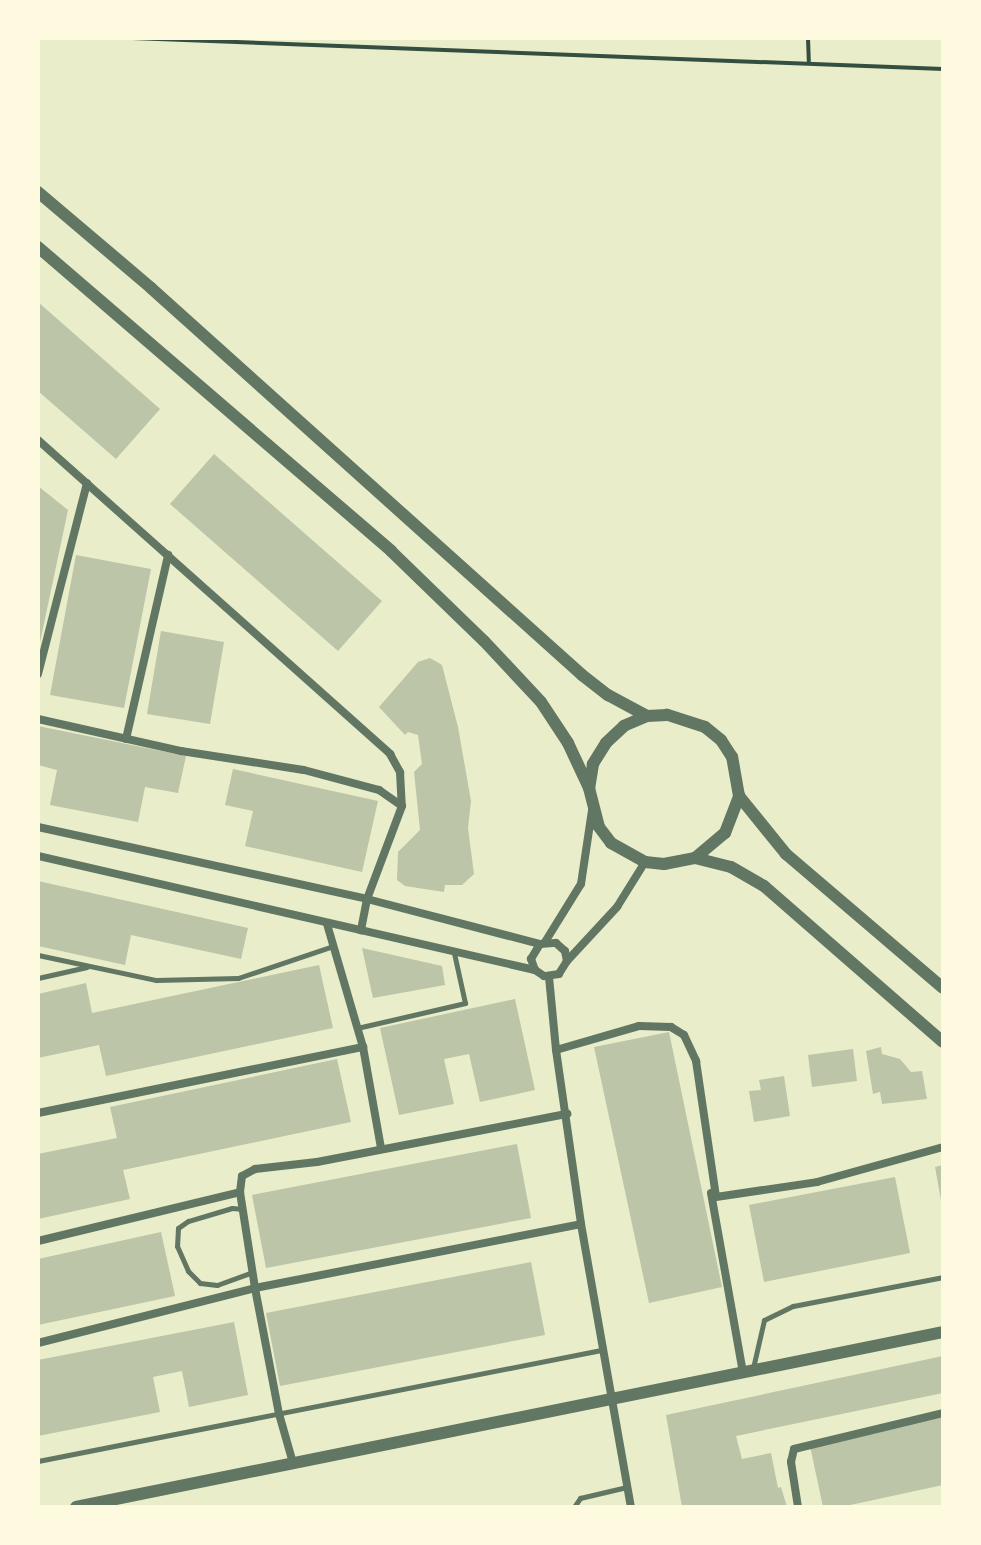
<!DOCTYPE html>
<html>
<head>
<meta charset="utf-8">
<style>
  body { margin:0 }
  #map { position:relative; width:981px; height:1545px; overflow:hidden; background:#e9edc9; font-family:"Archivo Narrow",sans-serif }
  div>[style] { position:absolute }
  [style*='--x'] { left:calc(var(--x)*1px); top:calc(var(--y)*1px); width:calc(var(--w)*1px); rotate:calc(var(--a)*1deg) }
  .building>* { inset:0; background:#bcc5a7 }
  .path>* { height:4px; margin:-2px; padding:0 2px; transform-origin:2px; border-radius:2px; background:#344e41 }
  .service>* { height:5px; margin:-2.5px; padding:0 2.5px; transform-origin:2.5px; border-radius:2.5px; background:#617663 }
  .minor>* { height:8px; margin:-4px; padding:0 4px; transform-origin:4px; border-radius:4px; background:#617663 }
  .tertiary>* { height:12px; margin:-6px; padding:0 6px; transform-origin:6px; border-radius:6px; background:#617663 }
  span { translate:-50% -50%; white-space:nowrap; text-align:center; line-height:1.15; -webkit-text-stroke:7px #fefae0; paint-order:stroke }
  .frame { position:absolute; inset:0; border:40px solid #fefae0; pointer-events:none }
</style>
</head>
<body>
<div id="map">
  <div class="building">
    <i style="clip-path:polygon(38px 302px,160px 409px,116px 459px,38px 391px)"></i>
    <i style="clip-path:polygon(214px 454px,382px 601px,338px 651px,170px 504px)"></i>
    <i style="clip-path:polygon(38px 486px,68px 510px,39px 647px,38px 647px)"></i>
    <i style="clip-path:polygon(76px 555px,151px 569px,124px 708px,50px 695px)"></i>
    <i style="clip-path:polygon(161px 631px,224px 642px,210px 724px,147px 714px)"></i>
    <i style="clip-path:polygon(430px 658px,442px 665px,458px 727px,471px 801px,468px 828px,474px 874px,462px 885px,445px 885px,444px 892px,405px 886px,397px 880px,398px 852px,420px 830px,414px 772px,422px 764px,418px 735px,408px 732px,405px 735px,379px 707px,418px 662px)"></i>
    <i style="clip-path:polygon(38px 726px,186px 756px,178px 793px,145px 787px,138px 822px,50px 805px,57px 770px,38px 765px)"></i>
    <i style="clip-path:polygon(233px 769px,378px 801px,362px 872px,245px 846px,253px 811px,225px 805px)"></i>
    <i style="clip-path:polygon(38px 881px,248px 928px,241px 959px,131px 935px,125px 965px,38px 946px)"></i>
    <i style="clip-path:polygon(362px 948px,442px 966px,445px 985px,373px 998px)"></i>
    <i style="clip-path:polygon(319px 965px,333px 1028px,106px 1076px,99px 1045px,38px 1058px,38px 994px,86px 983px,92px 1013px)"></i>
    <i style="clip-path:polygon(515px 999px,535px 1090px,480px 1102px,469px 1054px,444px 1059px,454px 1104px,399px 1115px,380px 1028px)"></i>
    <i style="clip-path:polygon(669px 1032px,722px 1287px,649px 1303px,594px 1047px)"></i>
    <i style="clip-path:polygon(881px 1047px,882px 1054px,900px 1059px,911px 1072px,922px 1071px,927px 1099px,882px 1104px,880px 1092px,873px 1094px,866px 1051px)"></i>
    <i style="clip-path:polygon(853px 1049px,857px 1081px,812px 1087px,808px 1055px)"></i>
    <i style="clip-path:polygon(337px 1059px,351px 1122px,123px 1170px,130px 1199px,38px 1219px,38px 1154px,117px 1138px,110px 1107px)"></i>
    <i style="clip-path:polygon(784px 1076px,790px 1116px,754px 1122px,749px 1091px,761px 1090px,759px 1080px)"></i>
    <i style="clip-path:polygon(517px 1144px,531px 1218px,266px 1268px,252px 1195px)"></i>
    <i style="clip-path:polygon(943px 1165px,943px 1200px,941px 1200px,935px 1167px)"></i>
    <i style="clip-path:polygon(895px 1177px,910px 1253px,764px 1282px,749px 1205px)"></i>
    <i style="clip-path:polygon(161px 1232px,175px 1296px,38px 1325px,38px 1259px)"></i>
    <i style="clip-path:polygon(531px 1262px,545px 1335px,280px 1386px,266px 1313px)"></i>
    <i style="clip-path:polygon(234px 1322px,248px 1395px,189px 1407px,182px 1371px,153px 1377px,160px 1412px,38px 1436px,38px 1360px)"></i>
    <i style="clip-path:polygon(943px 1356px,943px 1393px,736px 1436px,742px 1459px,771px 1453px,778px 1488px,781px 1487px,787px 1507px,682px 1507px,666px 1415px)"></i>
    <i style="clip-path:polygon(943px 1417px,943px 1485px,841px 1507px,823px 1507px,810px 1446px)"></i>
  </div>
  <div class="path">
    <i style="--x:132;--y:38;--w:812;--a:2.19"></i>
    <i style="--x:808;--y:38;--w:23;--a:88"></i>
  </div>
  <div class="service">
    <i style="--x:38;--y:955;--w:121;--a:12"></i>
    <i style="--x:156;--y:980;--w:82;--a:-1.4"></i>
    <i style="--x:238;--y:978;--w:100;--a:-18.6"></i>
    <i style="--x:38;--y:978;--w:50;--a:-12.7"></i>
    <i style="--x:357;--y:1028;--w:111;--a:-13"></i>
    <i style="--x:465;--y:1003;--w:51;--a:-102.4"></i>
    <i style="--x:243;--y:1209;--w:11;--a:-175"></i>
    <i style="--x:232;--y:1208;--w:46;--a:163.5"></i>
    <i style="--x:188;--y:1221;--w:12;--a:145"></i>
    <i style="--x:178;--y:1228;--w:18;--a:93"></i>
    <i style="--x:177;--y:1246;--w:27;--a:66"></i>
    <i style="--x:188;--y:1271;--w:17;--a:45"></i>
    <i style="--x:200;--y:1283;--w:17;--a:7"></i>
    <i style="--x:217;--y:1285;--w:37;--a:-20"></i>
    <i style="--x:753;--y:1368;--w:49;--a:-77.1"></i>
    <i style="--x:764;--y:1320;--w:32;--a:-26"></i>
    <i style="--x:793;--y:1306;--w:153;--a:-10.9"></i>
    <i style="--x:38;--y:1461;--w:574;--a:-11.15"></i>
    <i style="--x:574;--y:1507;--w:11;--a:-56"></i>
    <i style="--x:580;--y:1498;--w:48;--a:-13.2"></i>
  </div>
  <div class="minor">
    <i style="--x:38;--y:440;--w:472;--a:41.7"></i>
    <i style="--x:390;--y:754;--w:21;--a:61"></i>
    <i style="--x:400;--y:772;--w:34;--a:87"></i>
    <i style="--x:402;--y:806;--w:99;--a:110.6"></i>
    <i style="--x:367;--y:899;--w:32;--a:101"></i>
    <i style="--x:38;--y:674;--w:197;--a:-75.6"></i>
    <i style="--x:38;--y:719;--w:147;--a:12.6"></i>
    <i style="--x:181;--y:751;--w:124;--a:8.8"></i>
    <i style="--x:304;--y:770;--w:78;--a:14.9"></i>
    <i style="--x:379;--y:790;--w:28;--a:35"></i>
    <i style="--x:126;--y:739;--w:189;--a:-77.1"></i>
    <i style="--x:38;--y:827;--w:337;--a:12.3"></i>
    <i style="--x:367;--y:899;--w:179;--a:14.6"></i>
    <i style="--x:540;--y:944;--w:16;--a:-4"></i>
    <i style="--x:556;--y:943;--w:12;--a:42"></i>
    <i style="--x:565;--y:951;--w:10;--a:79"></i>
    <i style="--x:567;--y:961;--w:15;--a:122"></i>
    <i style="--x:559;--y:974;--w:15;--a:172"></i>
    <i style="--x:544;--y:976;--w:11;--a:-146"></i>
    <i style="--x:535;--y:970;--w:510;--a:-167.08"></i>
    <i style="--x:327;--y:924;--w:128;--a:73.7"></i>
    <i style="--x:363;--y:1047;--w:103;--a:79.9"></i>
    <i style="--x:545;--y:942;--w:68;--a:-58.2"></i>
    <i style="--x:581;--y:884;--w:75;--a:-81.5"></i>
    <i style="--x:567;--y:961;--w:74;--a:-47.2"></i>
    <i style="--x:617;--y:907;--w:53;--a:-58.1"></i>
    <i style="--x:535;--y:970;--w:12;--a:-110"></i>
    <i style="--x:531;--y:959;--w:17;--a:-59"></i>
    <i style="--x:549;--y:977;--w:73;--a:84.5"></i>
    <i style="--x:556;--y:1050;--w:176;--a:81.8"></i>
    <i style="--x:581;--y:1224;--w:287;--a:80"></i>
    <i style="--x:556;--y:1050;--w:86;--a:-16.1"></i>
    <i style="--x:639;--y:1026;--w:32;--a:2"></i>
    <i style="--x:671;--y:1027;--w:15;--a:32"></i>
    <i style="--x:684;--y:1035;--w:29;--a:65"></i>
    <i style="--x:696;--y:1061;--w:137;--a:81.6"></i>
    <i style="--x:716;--y:1197;--w:102;--a:-8.4"></i>
    <i style="--x:817;--y:1182;--w:131;--a:-15.5"></i>
    <i style="--x:38;--y:1113;--w:332;--a:-11.5"></i>
    <i style="--x:711;--y:1193;--w:182;--a:79.9"></i>
    <i style="--x:38;--y:1241;--w:208;--a:-13.6"></i>
    <i style="--x:38;--y:1343;--w:224;--a:-14.2"></i>
    <i style="--x:255;--y:1288;--w:332;--a:-11.1"></i>
    <i style="--x:293;--y:1463;--w:51;--a:-105.9"></i>
    <i style="--x:279;--y:1414;--w:128;--a:-100.8"></i>
    <i style="--x:255;--y:1288;--w:97;--a:-98.9"></i>
    <i style="--x:240;--y:1192;--w:16;--a:-83"></i>
    <i style="--x:242;--y:1176;--w:15;--a:-28"></i>
    <i style="--x:255;--y:1169;--w:62;--a:-6.4"></i>
    <i style="--x:317;--y:1162;--w:255;--a:-10.9"></i>
    <i style="--x:798;--y:1507;--w:46;--a:-98.8"></i>
    <i style="--x:791;--y:1462;--w:13;--a:-77"></i>
    <i style="--x:794;--y:1449;--w:153;--a:-13.6"></i>
  </div>
  <div class="tertiary">
    <i style="--x:38;--y:192;--w:148;--a:40.3"></i>
    <i style="--x:151;--y:288;--w:579;--a:41.92"></i>
    <i style="--x:582;--y:675;--w:33;--a:38"></i>
    <i style="--x:608;--y:695;--w:44;--a:28.3"></i>
    <i style="--x:38;--y:247;--w:466;--a:40.7"></i>
    <i style="--x:391;--y:551;--w:129;--a:44.1"></i>
    <i style="--x:484;--y:641;--w:83;--a:46.9"></i>
    <i style="--x:541;--y:702;--w:49;--a:56.6"></i>
    <i style="--x:568;--y:743;--w:50;--a:65"></i>
    <i style="--x:589;--y:788;--w:40;--a:75.6"></i>
    <i style="--x:599;--y:827;--w:20;--a:53"></i>
    <i style="--x:611;--y:843;--w:39;--a:29"></i>
    <i style="--x:645;--y:862;--w:19;--a:6"></i>
    <i style="--x:664;--y:864;--w:32;--a:-11"></i>
    <i style="--x:695;--y:858;--w:39;--a:-40"></i>
    <i style="--x:725;--y:833;--w:40;--a:-69"></i>
    <i style="--x:739;--y:796;--w:40;--a:-100"></i>
    <i style="--x:732;--y:757;--w:20;--a:-123"></i>
    <i style="--x:721;--y:740;--w:21;--a:-141"></i>
    <i style="--x:705;--y:727;--w:40;--a:-162"></i>
    <i style="--x:667;--y:715;--w:20;--a:177"></i>
    <i style="--x:647;--y:716;--w:25;--a:157"></i>
    <i style="--x:624;--y:726;--w:25;--a:137"></i>
    <i style="--x:606;--y:743;--w:25;--a:122"></i>
    <i style="--x:593;--y:764;--w:24;--a:99"></i>
    <i style="--x:739;--y:796;--w:75;--a:51"></i>
    <i style="--x:786;--y:854;--w:206;--a:40.5"></i>
    <i style="--x:695;--y:858;--w:37;--a:14"></i>
    <i style="--x:731;--y:867;--w:38;--a:30"></i>
    <i style="--x:764;--y:886;--w:237;--a:41.1"></i>
    <i style="--x:76;--y:1507;--w:884;--a:-11.41"></i>
  </div>
  <div class="frame"></div>
</div>
</body>
</html>
